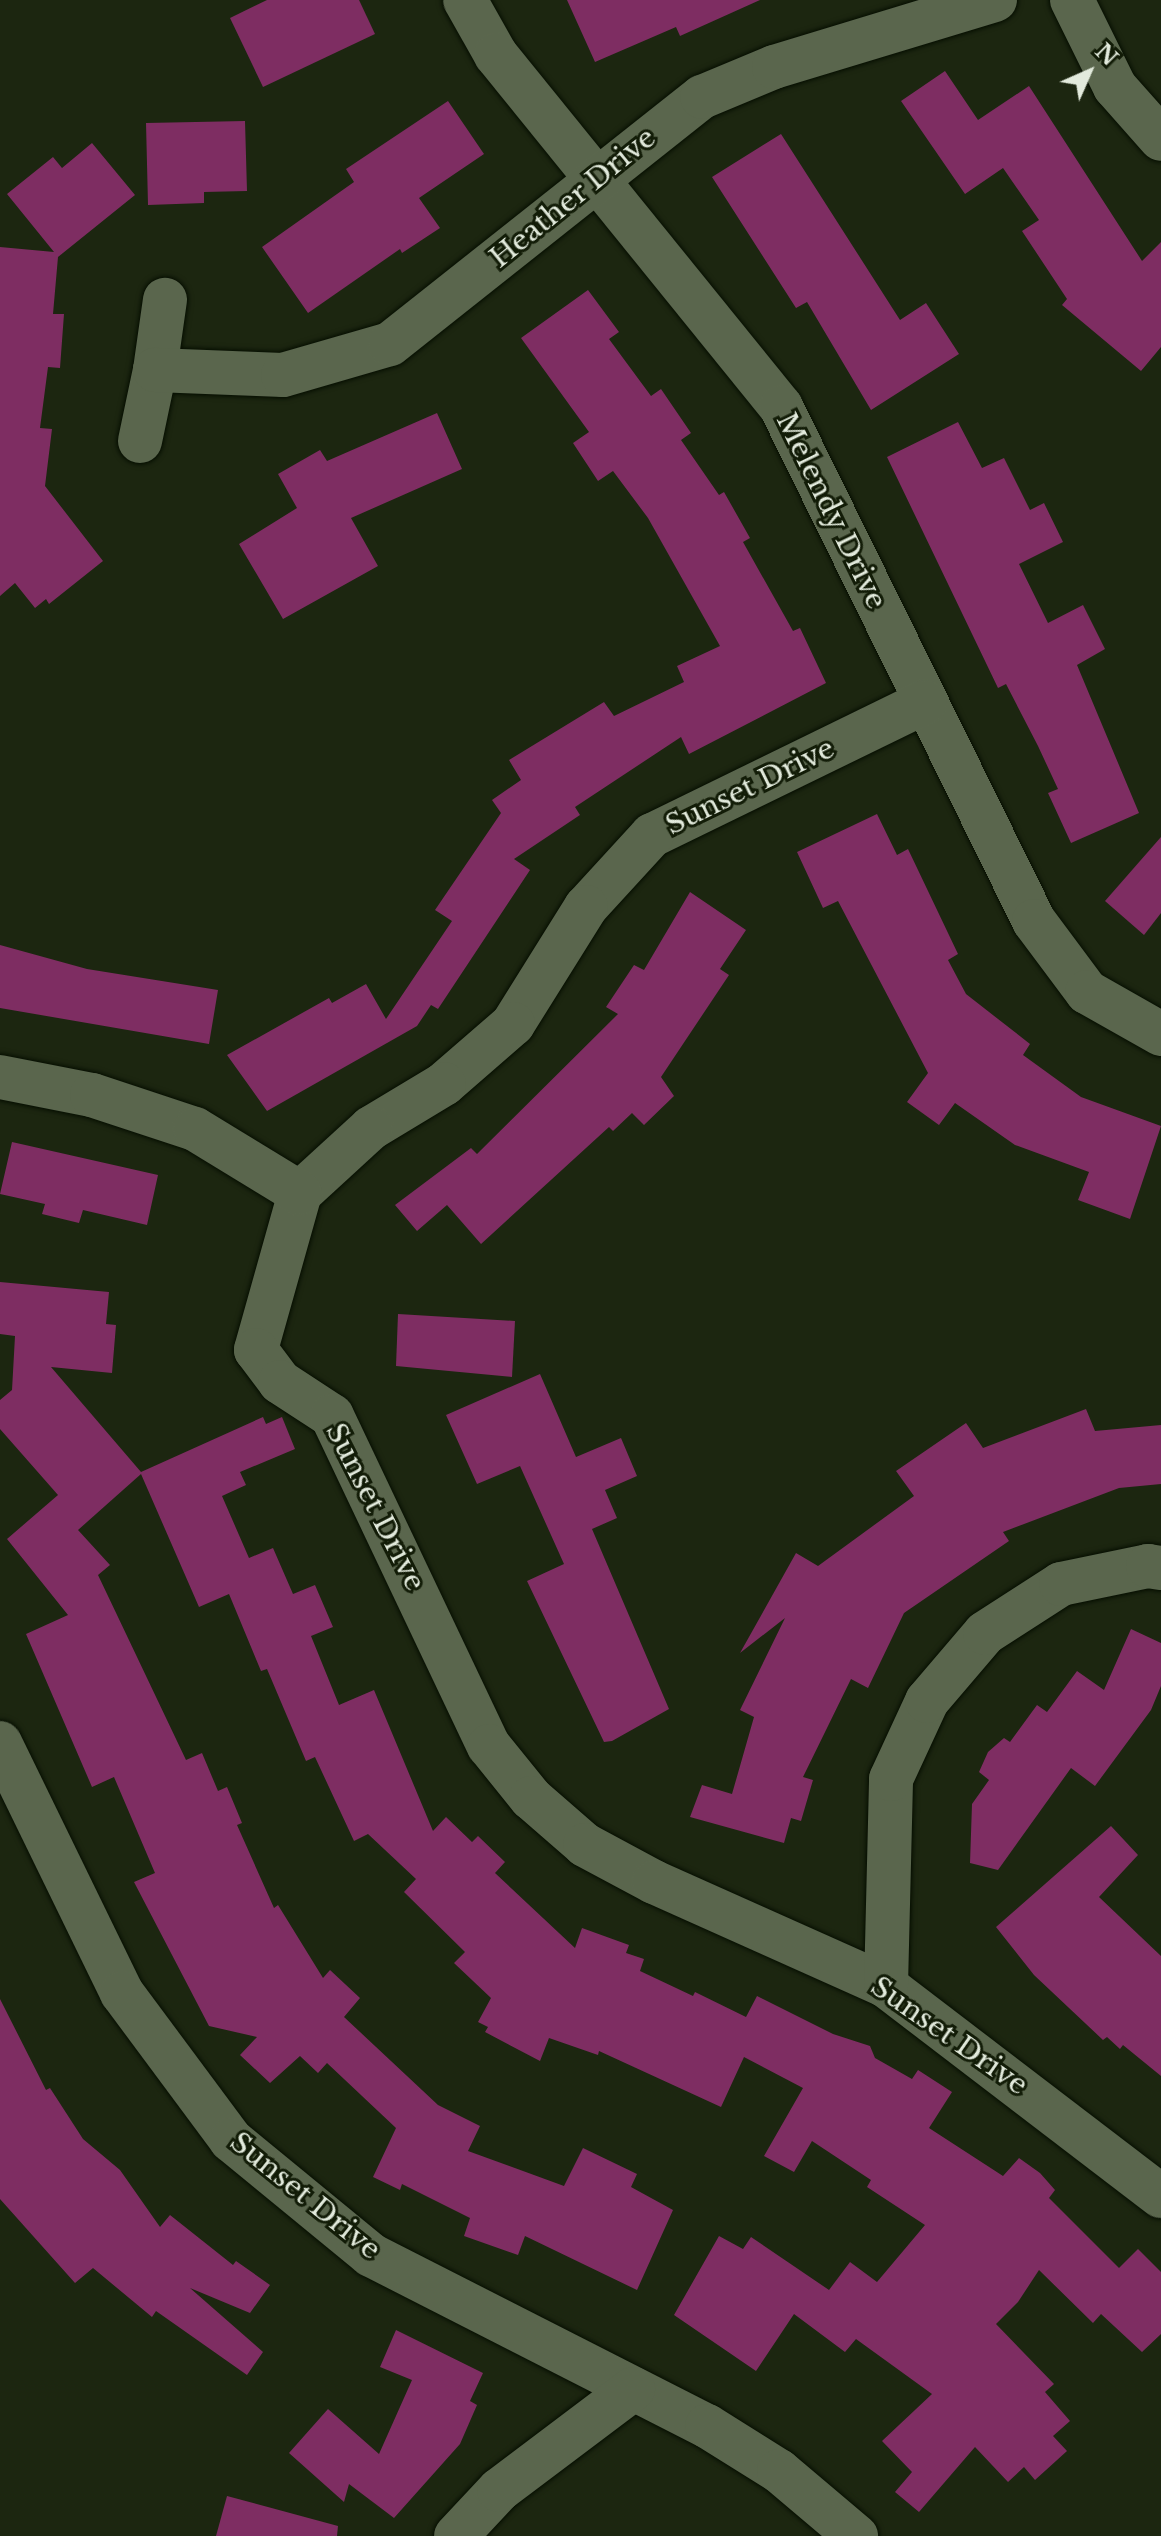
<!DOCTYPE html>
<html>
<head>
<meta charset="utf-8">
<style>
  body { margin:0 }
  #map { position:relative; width:1161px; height:2536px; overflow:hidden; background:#1c2610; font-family:"Libre Baskerville",serif }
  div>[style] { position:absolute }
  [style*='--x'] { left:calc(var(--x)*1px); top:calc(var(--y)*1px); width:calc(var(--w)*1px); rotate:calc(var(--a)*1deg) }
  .building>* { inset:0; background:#7e2d62 }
  .roads { filter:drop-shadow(0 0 2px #060e00) drop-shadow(0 0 2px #060e00) }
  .minor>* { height:44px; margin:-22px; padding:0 22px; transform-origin:22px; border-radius:22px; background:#5a664d }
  span { translate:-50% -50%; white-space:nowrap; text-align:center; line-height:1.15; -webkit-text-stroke:6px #121c07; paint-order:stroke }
  .street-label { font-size:28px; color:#e2eadc }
  .north { position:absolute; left:1049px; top:32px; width:80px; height:80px; -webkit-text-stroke:6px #121c07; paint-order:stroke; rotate:45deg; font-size:22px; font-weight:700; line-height:32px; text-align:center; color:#e2eadc }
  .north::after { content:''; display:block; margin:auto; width:28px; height:36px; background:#e2eadc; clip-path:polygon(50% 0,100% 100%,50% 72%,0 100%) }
</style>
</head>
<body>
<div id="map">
  <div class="building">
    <i style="clip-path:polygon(267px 0,359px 0,375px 34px,263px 87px,230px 18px)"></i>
    <i style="clip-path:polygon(567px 0,760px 0,680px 36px,676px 27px,595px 62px)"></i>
    <i style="clip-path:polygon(945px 71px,978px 120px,1029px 86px,1142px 261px,1161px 242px,1161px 347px,1141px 371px,1062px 305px,1067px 299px,1022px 231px,1039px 220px,1003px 168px,965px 194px,901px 101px)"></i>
    <i style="clip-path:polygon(448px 101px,484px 154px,419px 198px,440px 228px,402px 253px,400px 249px,308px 313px,262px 247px,354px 182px,346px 169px)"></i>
    <i style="clip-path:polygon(245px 121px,247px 191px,204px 192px,204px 203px,148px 205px,146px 123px)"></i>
    <i style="clip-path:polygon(781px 134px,900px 320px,926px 303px,959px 354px,871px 410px,807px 302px,796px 308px,712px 177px)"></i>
    <i style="clip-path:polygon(92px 143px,135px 195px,58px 257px,53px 314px,64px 314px,60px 368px,48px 367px,40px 428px,52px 429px,45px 486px,103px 561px,49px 604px,46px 599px,35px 608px,15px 583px,0 596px,0 247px,54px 252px,7px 194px,53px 157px,62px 168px)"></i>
    <i style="clip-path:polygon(588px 290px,619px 332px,609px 339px,651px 396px,661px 389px,691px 433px,681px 440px,719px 495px,724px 492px,750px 538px,743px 542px,793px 631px,800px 628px,826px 683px,689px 754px,681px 737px,575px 807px,580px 815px,514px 859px,530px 870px,438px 1009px,431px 1005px,417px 1026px,267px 1111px,227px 1055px,329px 998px,332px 1003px,366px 984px,386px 1019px,452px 921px,435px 910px,501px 813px,492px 800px,521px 780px,509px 760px,604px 702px,614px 716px,684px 682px,677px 666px,720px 646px,648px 518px,613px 471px,598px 481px,573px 443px,589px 432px,521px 338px)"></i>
    <i style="clip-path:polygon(437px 413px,462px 469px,351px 518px,378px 566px,283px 619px,239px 544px,297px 508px,278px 474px,320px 450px,327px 461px)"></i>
    <i style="clip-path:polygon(958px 422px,982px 468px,1004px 458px,1030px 510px,1044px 503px,1063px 542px,1019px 564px,1048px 623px,1083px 605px,1105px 649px,1077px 665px,1139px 813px,1071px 843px,1048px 793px,1058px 789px,1038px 746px,1006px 684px,998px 688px,887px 457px)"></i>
    <i style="clip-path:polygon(877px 814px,897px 855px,908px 849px,958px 954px,948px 960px,966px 994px,1030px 1044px,1023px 1055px,1081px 1097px,1161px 1126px,1130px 1219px,1078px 1200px,1089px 1172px,1015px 1145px,955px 1103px,939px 1125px,907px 1102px,928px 1073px,838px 901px,823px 908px,797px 852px)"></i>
    <i style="clip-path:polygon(1161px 837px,1161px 913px,1144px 935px,1105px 901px)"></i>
    <i style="clip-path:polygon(690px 892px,746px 930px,720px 969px,729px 975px,661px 1077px,674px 1096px,644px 1125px,632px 1113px,613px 1131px,609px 1127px,481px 1244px,447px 1205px,417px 1231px,395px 1205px,471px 1148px,477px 1154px,618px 1014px,606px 1007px,634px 965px,644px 970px)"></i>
    <i style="clip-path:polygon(0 945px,87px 969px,218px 990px,209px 1044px,0 1008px)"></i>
    <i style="clip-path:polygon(12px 1142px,158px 1175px,147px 1225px,83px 1210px,79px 1223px,42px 1214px,45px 1204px,0 1194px)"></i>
    <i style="clip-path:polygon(0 1282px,109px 1292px,106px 1324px,116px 1325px,112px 1373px,51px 1367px,141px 1472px,263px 1417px,266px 1424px,282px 1417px,295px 1449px,240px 1472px,246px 1485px,222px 1496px,249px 1558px,273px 1548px,293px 1594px,315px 1585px,333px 1627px,311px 1636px,339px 1705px,374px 1690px,433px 1831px,446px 1817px,472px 1842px,478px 1836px,505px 1862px,495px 1873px,575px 1948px,582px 1928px,629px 1945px,626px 1953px,644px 1959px,640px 1971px,693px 1996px,695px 1992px,746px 2017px,757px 1996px,833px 2034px,870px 2046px,875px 2058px,912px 2079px,918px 2070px,952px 2092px,929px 2128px,1003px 2176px,1019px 2158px,1040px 2173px,1055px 2190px,1049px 2198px,1119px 2268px,1138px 2249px,1161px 2272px,1161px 2334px,1142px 2352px,1101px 2314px,1093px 2323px,1039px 2270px,1018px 2302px,996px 2324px,1054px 2384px,1045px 2392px,1070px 2421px,1053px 2436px,1067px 2451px,1035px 2480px,1024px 2467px,1008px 2482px,975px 2447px,919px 2512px,895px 2492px,912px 2472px,882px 2441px,932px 2394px,856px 2339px,845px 2352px,794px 2314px,756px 2371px,674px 2315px,719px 2236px,743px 2249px,751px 2237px,829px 2290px,850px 2262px,877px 2282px,925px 2225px,867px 2187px,871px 2180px,812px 2141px,794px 2172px,764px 2156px,803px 2088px,744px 2057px,721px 2107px,599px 2051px,598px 2055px,549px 2038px,540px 2061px,485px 2032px,488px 2027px,478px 2022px,491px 1998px,454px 1963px,465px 1952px,404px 1892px,416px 1879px,368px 1834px,354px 1841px,315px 1757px,306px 1761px,267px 1669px,261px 1671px,229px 1594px,199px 1607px,141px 1474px,78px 1530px,110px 1565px,98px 1575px,186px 1760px,202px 1753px,218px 1791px,227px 1787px,242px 1823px,237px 1825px,274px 1908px,278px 1905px,323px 1978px,330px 1970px,360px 1998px,344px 2017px,438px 2105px,480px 2126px,468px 2151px,564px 2186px,583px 2148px,637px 2174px,631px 2187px,673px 2210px,637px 2290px,525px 2236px,518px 2255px,464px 2236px,470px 2218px,402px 2184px,400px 2190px,373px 2177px,396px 2128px,327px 2063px,318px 2073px,300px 2056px,270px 2083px,240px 2055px,257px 2037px,209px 2026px,134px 1882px,155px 1873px,114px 1777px,92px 1787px,26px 1634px,68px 1615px,7px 1539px,58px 1495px,0 1429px,0 1400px,12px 1390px,15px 1336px,0 1334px)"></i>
    <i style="clip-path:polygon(398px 1314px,515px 1321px,512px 1377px,396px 1366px)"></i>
    <i style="clip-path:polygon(540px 1374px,576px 1457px,621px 1438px,637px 1476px,605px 1490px,617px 1518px,592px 1529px,669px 1709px,612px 1741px,604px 1742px,527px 1581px,564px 1564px,520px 1466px,477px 1484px,446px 1415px)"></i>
    <i style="clip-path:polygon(1086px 1409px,1095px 1431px,1161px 1425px,1161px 1484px,1119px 1488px,1003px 1532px,1009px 1541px,904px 1613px,868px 1688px,851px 1679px,803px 1777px,813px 1780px,801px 1821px,791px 1818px,784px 1843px,690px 1817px,702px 1785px,732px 1794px,754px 1717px,740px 1710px,785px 1618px,740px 1653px,796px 1553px,818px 1566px,914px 1496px,896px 1471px,966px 1423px,983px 1448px)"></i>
    <i style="clip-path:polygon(1131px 1629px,1161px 1643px,1161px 1686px,1151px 1710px,1095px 1786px,1071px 1768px,998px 1870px,970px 1863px,972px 1804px,989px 1780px,979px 1772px,988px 1752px,1004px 1738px,1010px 1742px,1037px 1705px,1047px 1712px,1077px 1671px,1104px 1690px)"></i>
    <i style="clip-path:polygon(1111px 1826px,1138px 1855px,1099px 1897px,1161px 1956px,1161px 2076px,1123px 2045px,1120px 2049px,1107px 2037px,1103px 2040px,1034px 1975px,996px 1927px)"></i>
    <i style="clip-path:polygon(0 1999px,46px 2090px,50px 2088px,83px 2139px,120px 2170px,160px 2227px,170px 2215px,233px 2265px,236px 2261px,270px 2285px,250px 2313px,190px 2288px,263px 2352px,247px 2375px,156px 2311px,152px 2317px,93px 2268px,75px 2283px,0 2199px)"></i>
    <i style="clip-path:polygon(396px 2330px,483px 2373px,470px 2401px,477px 2405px,460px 2444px,394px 2518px,349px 2484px,344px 2502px,289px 2453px,328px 2409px,379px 2454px,412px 2380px,380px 2367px)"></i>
    <i style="clip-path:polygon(227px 2496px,338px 2526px,337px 2536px,216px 2536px)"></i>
  </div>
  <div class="roads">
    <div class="minor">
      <i style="--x:465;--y:0;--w:63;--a:60.6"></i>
      <i style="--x:496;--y:55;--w:453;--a:51"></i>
      <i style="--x:781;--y:407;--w:573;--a:63.79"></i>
      <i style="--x:1034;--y:921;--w:89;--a:53.3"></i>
      <i style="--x:1087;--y:992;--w:85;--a:29.6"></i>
      <i style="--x:1072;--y:0;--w:97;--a:63.7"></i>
      <i style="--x:1115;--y:87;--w:69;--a:48.5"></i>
      <i style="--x:155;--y:370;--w:71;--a:-81.9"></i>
      <i style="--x:140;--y:441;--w:73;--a:-78.1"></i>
      <i style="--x:155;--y:370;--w:128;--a:2.2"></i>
      <i style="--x:283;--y:375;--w:111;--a:-16.2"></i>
      <i style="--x:390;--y:344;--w:398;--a:-38.4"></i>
      <i style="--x:702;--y:97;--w:78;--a:-22.6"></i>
      <i style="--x:774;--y:67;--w:231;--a:-16.9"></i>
      <i style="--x:925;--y:702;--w:304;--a:154"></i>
      <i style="--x:652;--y:835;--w:98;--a:132.5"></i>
      <i style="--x:586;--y:907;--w:138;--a:122"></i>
      <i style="--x:513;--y:1024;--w:91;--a:139"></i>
      <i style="--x:444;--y:1084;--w:85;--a:148.9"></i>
      <i style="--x:371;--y:1128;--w:96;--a:137.5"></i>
      <i style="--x:300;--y:1193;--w:163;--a:105.7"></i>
      <i style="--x:256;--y:1350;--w:40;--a:53"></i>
      <i style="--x:280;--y:1382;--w:62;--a:33.2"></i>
      <i style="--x:332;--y:1416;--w:365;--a:64.6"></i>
      <i style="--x:489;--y:1746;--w:67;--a:51.1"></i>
      <i style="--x:531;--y:1798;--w:72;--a:41"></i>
      <i style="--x:585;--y:1845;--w:78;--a:28.2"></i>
      <i style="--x:654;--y:1882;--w:254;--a:24.1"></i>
      <i style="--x:886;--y:1986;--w:346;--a:37.4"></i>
      <i style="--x:0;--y:1077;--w:94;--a:11.1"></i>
      <i style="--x:92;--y:1095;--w:108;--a:18.3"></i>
      <i style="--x:195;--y:1129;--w:123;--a:31.4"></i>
      <i style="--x:0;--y:1743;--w:278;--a:64"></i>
      <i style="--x:122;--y:1993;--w:183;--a:53.4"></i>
      <i style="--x:231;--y:2140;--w:181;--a:39.4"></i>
      <i style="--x:371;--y:2255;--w:377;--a:27"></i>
      <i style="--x:707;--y:2426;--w:85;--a:32"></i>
      <i style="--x:779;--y:2471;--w:101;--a:40.2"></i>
      <i style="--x:886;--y:1986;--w:207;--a:-88.6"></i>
      <i style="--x:891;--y:1779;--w:86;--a:-65.2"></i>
      <i style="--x:927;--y:1701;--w:89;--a:-49.5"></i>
      <i style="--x:985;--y:1633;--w:90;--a:-32.8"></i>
      <i style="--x:1061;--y:1584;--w:89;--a:-11.7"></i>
      <i style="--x:1148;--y:1566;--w:13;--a:9"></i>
      <i style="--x:456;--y:2536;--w:63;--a:-46.9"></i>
      <i style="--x:499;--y:2490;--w:168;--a:-37"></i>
    </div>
  </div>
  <div class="street-label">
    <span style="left:573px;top:198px;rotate:-39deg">Heather Drive</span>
    <span style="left:831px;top:511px;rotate:64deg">Melendy Drive</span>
    <span style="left:750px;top:787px;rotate:-26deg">Sunset Drive</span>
    <span style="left:375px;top:1507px;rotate:63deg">Sunset Drive</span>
    <span style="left:949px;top:2036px;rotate:35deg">Sunset Drive</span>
    <span style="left:305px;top:2196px;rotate:39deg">Sunset Drive</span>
  </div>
  <div class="north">N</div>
</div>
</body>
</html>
